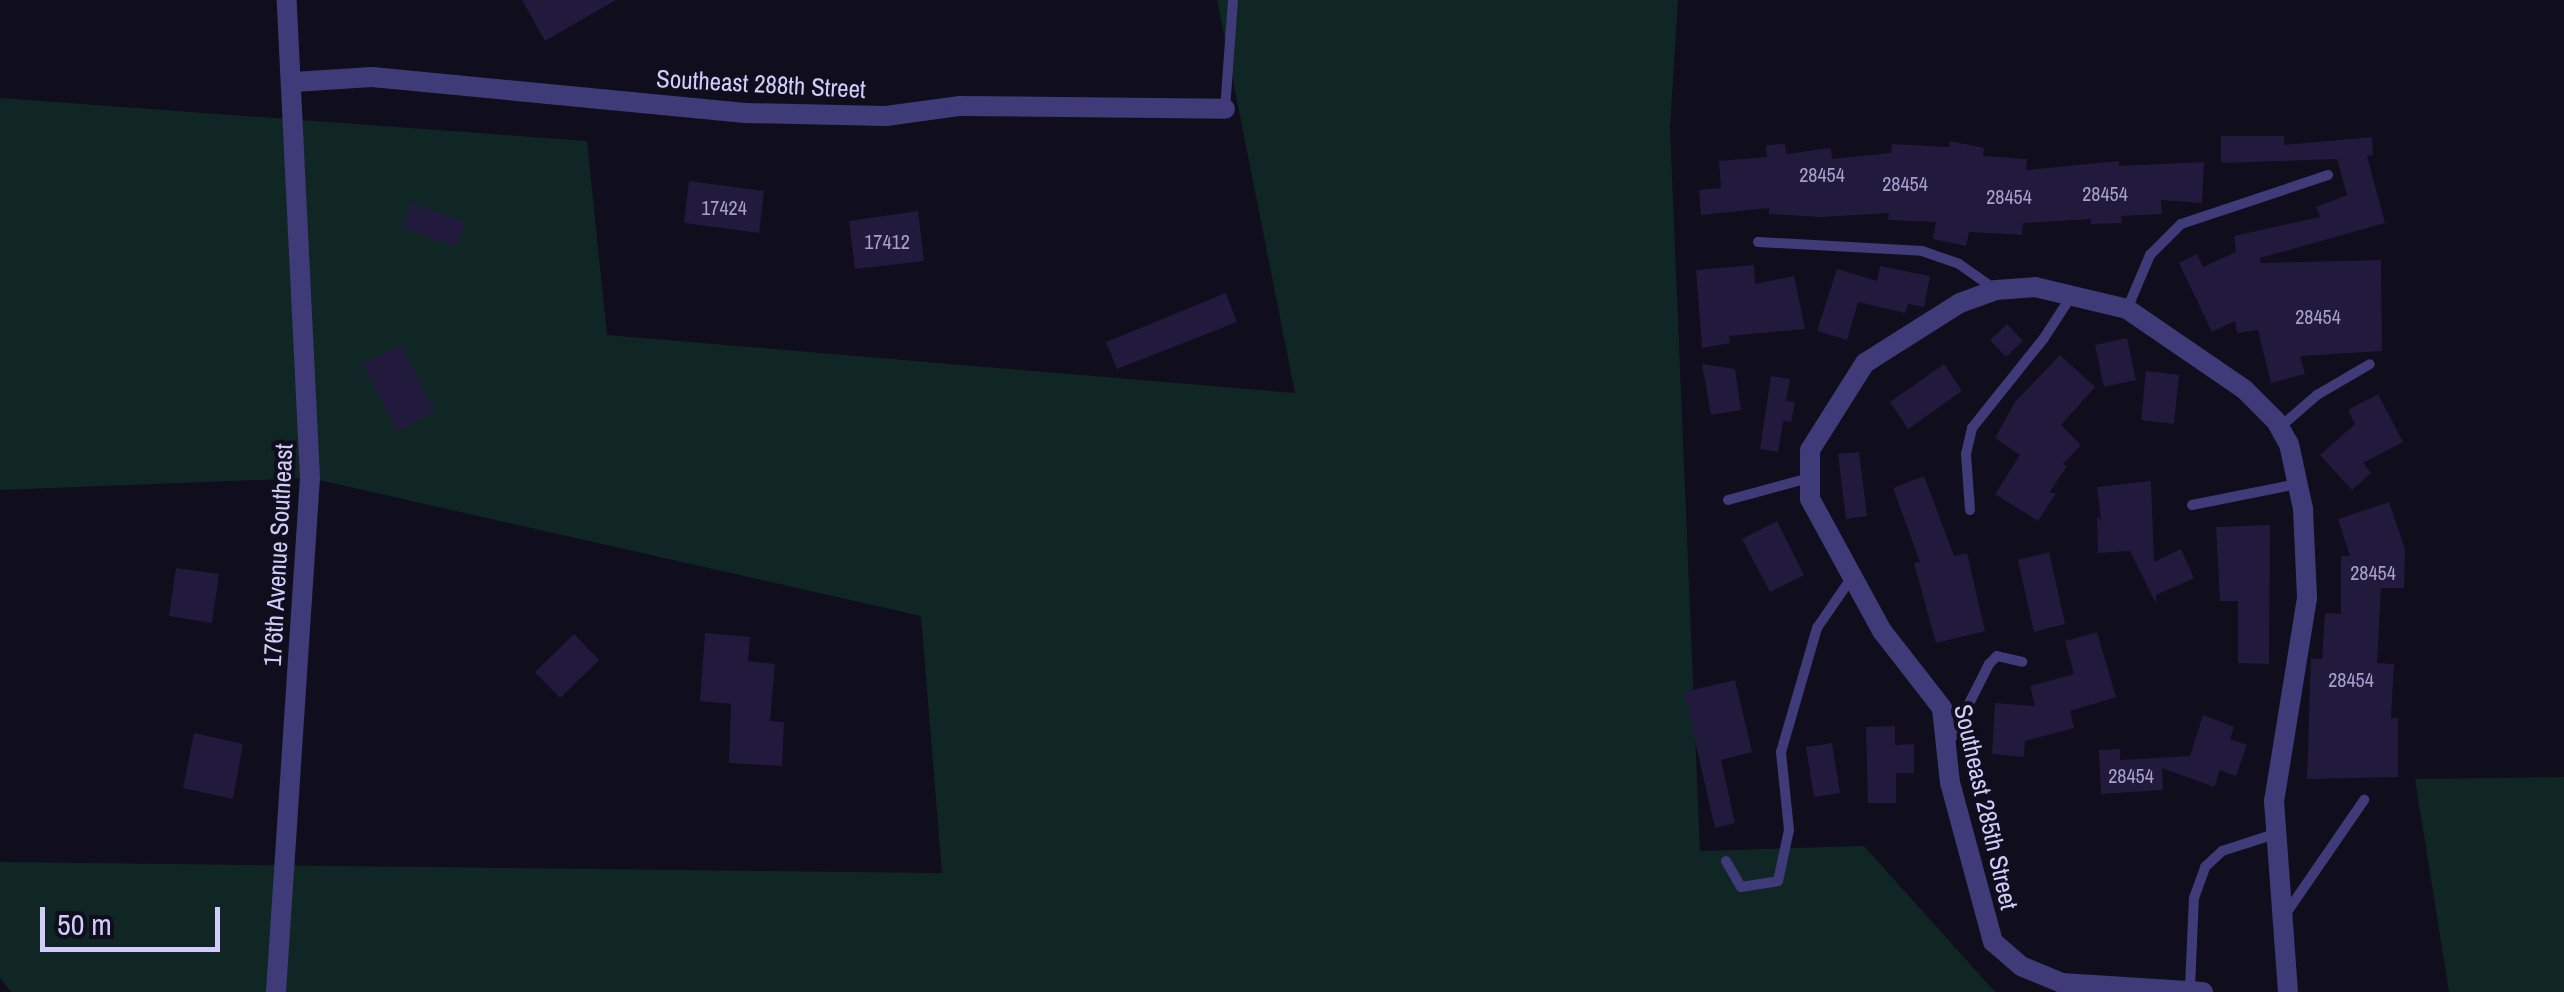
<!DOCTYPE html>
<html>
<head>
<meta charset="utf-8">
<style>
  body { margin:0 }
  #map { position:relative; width:2564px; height:992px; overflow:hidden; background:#100d1c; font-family:"Archivo Narrow",sans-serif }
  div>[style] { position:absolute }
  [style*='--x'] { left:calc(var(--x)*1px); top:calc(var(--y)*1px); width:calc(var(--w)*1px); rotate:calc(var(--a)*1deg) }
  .green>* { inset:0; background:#102625 }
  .building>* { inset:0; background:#211a3c }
  .service>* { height:10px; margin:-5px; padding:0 5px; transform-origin:5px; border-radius:5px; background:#3e3b78 }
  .minor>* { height:20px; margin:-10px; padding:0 10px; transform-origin:10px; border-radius:10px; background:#3e3b78 }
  span { translate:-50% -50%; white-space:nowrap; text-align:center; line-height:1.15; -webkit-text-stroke:8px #100d1c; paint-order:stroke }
  .number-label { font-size:20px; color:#a5a0cb }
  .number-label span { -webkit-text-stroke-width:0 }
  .street-label { font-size:25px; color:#d1ccfb }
  .scale { position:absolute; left:40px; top:907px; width:180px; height:45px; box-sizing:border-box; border:5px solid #d1ccfb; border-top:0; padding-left:12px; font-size:30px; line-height:35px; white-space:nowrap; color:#d1ccfb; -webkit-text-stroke:8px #100d1c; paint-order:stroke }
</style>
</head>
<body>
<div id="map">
  <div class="green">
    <i style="clip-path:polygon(1217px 0,1678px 0,1670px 128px,1700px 851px,1864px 846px,1995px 992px,11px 992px,0 978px,0 862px,942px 873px,921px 616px,310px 478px,0 490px,0 98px,587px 141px,607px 335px,1295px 393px)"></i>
    <i style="clip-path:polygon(2564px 777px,2564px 992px,2449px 992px,2415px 779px)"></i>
  </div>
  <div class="building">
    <i style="clip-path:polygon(522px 0,616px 0,545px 41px)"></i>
    <i style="clip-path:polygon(2221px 136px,2284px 136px,2284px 145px,2372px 137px,2373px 155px,2367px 156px,2385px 223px,2260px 258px,2261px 263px,2381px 260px,2382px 351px,2300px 356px,2305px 374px,2271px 383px,2258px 330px,2237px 333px,2235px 321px,2212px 332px,2179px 263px,2197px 254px,2203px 267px,2236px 252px,2234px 236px,2320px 217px,2316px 207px,2347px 195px,2337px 159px,2221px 163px)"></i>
    <i style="clip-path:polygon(1950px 141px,1984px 148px,1983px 156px,2027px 159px,2026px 170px,2119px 161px,2119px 166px,2204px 162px,2202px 203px,2161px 200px,2162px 214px,2121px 216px,2122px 223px,2091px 224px,2091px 219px,2023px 223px,2022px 235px,1969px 232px,1966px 246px,1933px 239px,1936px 222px,1888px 220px,1889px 213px,1821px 217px,1769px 214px,1769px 208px,1701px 215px,1699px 190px,1721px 188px,1719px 161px,1767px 157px,1766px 145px,1785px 144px,1786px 154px,1831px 148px,1832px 159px,1891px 153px,1892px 144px,1949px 147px)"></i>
    <i style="clip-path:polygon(689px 181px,764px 191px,759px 233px,684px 223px)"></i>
    <i style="clip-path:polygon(411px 203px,466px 222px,457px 246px,403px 228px)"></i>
    <i style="clip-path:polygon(918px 211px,924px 261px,855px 269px,849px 221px)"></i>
    <i style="clip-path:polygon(1754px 265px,1755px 284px,1794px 276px,1805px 329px,1729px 336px,1730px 343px,1702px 348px,1696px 270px)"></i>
    <i style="clip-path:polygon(1880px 266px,1930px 276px,1924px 307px,1908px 304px,1905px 313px,1858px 302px,1847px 340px,1817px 331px,1837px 269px,1877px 281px)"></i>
    <i style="clip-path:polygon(1226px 293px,1237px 322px,1117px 369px,1106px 342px)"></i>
    <i style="clip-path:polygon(2007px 324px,2023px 341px,2006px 357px,1990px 340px)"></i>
    <i style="clip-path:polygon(2127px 338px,2136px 380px,2104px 387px,2095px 345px)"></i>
    <i style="clip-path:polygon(401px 345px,435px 411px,397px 431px,363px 364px)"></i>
    <i style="clip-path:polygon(2060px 355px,2095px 387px,2061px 425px,2081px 445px,2063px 464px,2067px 466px,2049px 493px,2056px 493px,2038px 521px,1995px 494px,2020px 455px,1995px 438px,2015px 402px)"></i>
    <i style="clip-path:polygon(1702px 364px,1735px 369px,1741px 410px,1711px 415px)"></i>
    <i style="clip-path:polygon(1944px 364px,1962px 391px,1908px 429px,1890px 402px)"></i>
    <i style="clip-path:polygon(2146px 371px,2179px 375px,2174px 424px,2141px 420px)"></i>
    <i style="clip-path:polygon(1771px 376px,1790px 379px,1786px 401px,1795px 402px,1791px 422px,1783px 421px,1778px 452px,1760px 449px)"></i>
    <i style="clip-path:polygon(2378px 394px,2403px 442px,2363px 463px,2371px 473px,2352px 490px,2320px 455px,2355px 424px,2348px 410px)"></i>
    <i style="clip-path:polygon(1859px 452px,1867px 516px,1846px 519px,1838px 454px)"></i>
    <i style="clip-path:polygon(1924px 476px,1954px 556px,1967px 553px,1985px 631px,1936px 643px,1914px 563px,1920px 562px,1893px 488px)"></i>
    <i style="clip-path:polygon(2151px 481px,2154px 562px,2181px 549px,2194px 578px,2156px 595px,2156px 604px,2130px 551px,2098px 553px,2097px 517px,2101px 520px,2097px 487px)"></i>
    <i style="clip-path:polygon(2389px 502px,2405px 549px,2404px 588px,2381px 588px,2377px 663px,2394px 664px,2391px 718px,2398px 718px,2398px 777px,2307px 779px,2311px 658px,2322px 659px,2325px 613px,2341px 614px,2341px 556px,2350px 556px,2338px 519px)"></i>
    <i style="clip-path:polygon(1777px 521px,1804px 575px,1770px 592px,1742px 539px)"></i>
    <i style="clip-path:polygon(2270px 525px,2269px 664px,2238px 663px,2238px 601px,2220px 601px,2216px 527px)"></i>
    <i style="clip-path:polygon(2049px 552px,2065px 624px,2034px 632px,2018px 560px)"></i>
    <i style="clip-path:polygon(176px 568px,219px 574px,212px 623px,169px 616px)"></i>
    <i style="clip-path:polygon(2097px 632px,2116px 697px,2070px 711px,2074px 728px,2025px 741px,2024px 757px,1992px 754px,1995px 703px,2035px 706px,2030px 686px,2074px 674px,2065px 641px)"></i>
    <i style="clip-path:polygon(705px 633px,750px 637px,748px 661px,775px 664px,770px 721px,784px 722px,782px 766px,729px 763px,731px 704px,700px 701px)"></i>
    <i style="clip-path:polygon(574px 634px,599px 660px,560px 698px,535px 672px)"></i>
    <i style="clip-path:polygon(1735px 680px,1752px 752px,1721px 760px,1735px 823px,1715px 828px,1684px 692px)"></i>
    <i style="clip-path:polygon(2203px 715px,2234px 727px,2230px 739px,2247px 745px,2236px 776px,2220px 770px,2214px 787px,2162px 768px,2163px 790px,2101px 794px,2099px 750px,2120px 749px,2120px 760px,2190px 756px)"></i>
    <i style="clip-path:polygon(1895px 726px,1895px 745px,1914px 744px,1914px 773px,1896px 773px,1896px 803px,1868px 803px,1866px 727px)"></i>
    <i style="clip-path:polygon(194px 733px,243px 744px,233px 799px,183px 788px)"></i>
    <i style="clip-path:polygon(1832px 743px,1840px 793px,1814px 797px,1806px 747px)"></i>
  </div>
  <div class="service">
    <i style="--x:1225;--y:109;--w:109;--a:-85.8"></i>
    <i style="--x:1758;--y:242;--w:164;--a:3.1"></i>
    <i style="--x:1922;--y:251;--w:39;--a:19"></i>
    <i style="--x:1959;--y:264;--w:45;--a:35.1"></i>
    <i style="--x:2127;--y:309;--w:59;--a:-66.9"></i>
    <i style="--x:2150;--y:255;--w:44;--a:-45"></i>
    <i style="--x:2181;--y:224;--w:155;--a:-18.4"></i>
    <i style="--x:2280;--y:427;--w:49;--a:-40.9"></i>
    <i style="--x:2317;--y:395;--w:61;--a:-30.3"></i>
    <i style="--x:1728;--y:500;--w:84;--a:-15.2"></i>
    <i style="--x:2192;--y:505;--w:107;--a:-11.3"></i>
    <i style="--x:1970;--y:510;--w:56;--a:-94.1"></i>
    <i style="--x:1966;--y:454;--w:27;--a:-77"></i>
    <i style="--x:1972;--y:428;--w:115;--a:-51.3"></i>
    <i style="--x:2044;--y:338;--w:51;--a:-56.9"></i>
    <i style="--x:1949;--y:743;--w:89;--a:-63.1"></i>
    <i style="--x:1989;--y:664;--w:11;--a:-45"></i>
    <i style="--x:1997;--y:656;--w:26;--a:13"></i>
    <i style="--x:1726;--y:861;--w:30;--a:60"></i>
    <i style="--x:1741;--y:887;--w:37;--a:-9"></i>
    <i style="--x:1778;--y:881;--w:52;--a:-77.8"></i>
    <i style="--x:1789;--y:830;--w:78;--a:-95.9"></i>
    <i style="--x:1781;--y:752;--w:129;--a:-73.8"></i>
    <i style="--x:1817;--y:628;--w:62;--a:-55.5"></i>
    <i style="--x:2285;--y:915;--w:140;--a:-55.5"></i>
    <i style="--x:2190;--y:988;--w:90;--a:-87.5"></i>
    <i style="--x:2194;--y:898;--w:33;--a:-70"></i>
    <i style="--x:2205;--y:867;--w:23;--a:-43"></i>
    <i style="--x:2222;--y:851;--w:56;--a:-17.8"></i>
  </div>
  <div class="minor">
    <i style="--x:294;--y:82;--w:78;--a:-3.7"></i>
    <i style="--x:372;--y:77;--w:375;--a:5.5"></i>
    <i style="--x:745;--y:113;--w:141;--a:1.2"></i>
    <i style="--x:886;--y:116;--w:75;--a:-7.7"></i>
    <i style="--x:960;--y:106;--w:265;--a:0.6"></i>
    <i style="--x:276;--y:992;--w:515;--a:-86.22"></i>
    <i style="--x:310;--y:478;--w:479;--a:-92.8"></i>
    <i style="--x:2203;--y:992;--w:141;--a:-176.3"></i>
    <i style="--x:2062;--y:983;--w:44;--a:-157.5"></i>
    <i style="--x:2021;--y:966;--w:37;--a:-139"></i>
    <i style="--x:1993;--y:942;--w:165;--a:-105.1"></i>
    <i style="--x:1950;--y:783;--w:75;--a:-96.1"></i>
    <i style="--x:1942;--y:708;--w:98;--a:-127.9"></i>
    <i style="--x:1882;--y:631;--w:150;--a:-118.6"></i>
    <i style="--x:1810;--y:499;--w:49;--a:-90"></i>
    <i style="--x:1810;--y:450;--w:103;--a:-57.7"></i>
    <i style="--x:1865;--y:363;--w:112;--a:-32.3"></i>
    <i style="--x:1960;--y:303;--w:38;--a:-20"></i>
    <i style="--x:1996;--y:290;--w:39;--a:-4"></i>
    <i style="--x:2035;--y:287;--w:95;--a:13.4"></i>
    <i style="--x:2127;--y:309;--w:142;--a:34.4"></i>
    <i style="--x:2244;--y:389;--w:45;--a:45"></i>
    <i style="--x:2276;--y:421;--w:26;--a:61"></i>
    <i style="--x:2289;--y:444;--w:66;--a:77.8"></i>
    <i style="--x:2303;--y:509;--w:89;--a:87.4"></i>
    <i style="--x:2307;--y:598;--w:206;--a:99.2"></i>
    <i style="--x:2274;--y:801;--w:192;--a:85.8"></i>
  </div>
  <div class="number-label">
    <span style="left:1822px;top:174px">28454</span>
    <span style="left:1905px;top:183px">28454</span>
    <span style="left:2105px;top:193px">28454</span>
    <span style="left:2009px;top:196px">28454</span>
    <span style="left:724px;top:207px">17424</span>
    <span style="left:887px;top:241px">17412</span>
    <span style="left:2318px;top:316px">28454</span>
    <span style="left:2373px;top:572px">28454</span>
    <span style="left:2351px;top:679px">28454</span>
    <span style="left:2131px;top:775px">28454</span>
  </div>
  <div class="street-label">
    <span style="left:761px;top:84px;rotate:3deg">Southeast 288th Street</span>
    <span style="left:278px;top:555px;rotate:-87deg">176th Avenue Southeast</span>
    <span style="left:1986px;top:807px;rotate:77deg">Southeast 285th Street</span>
  </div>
  <div class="scale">50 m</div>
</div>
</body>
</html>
